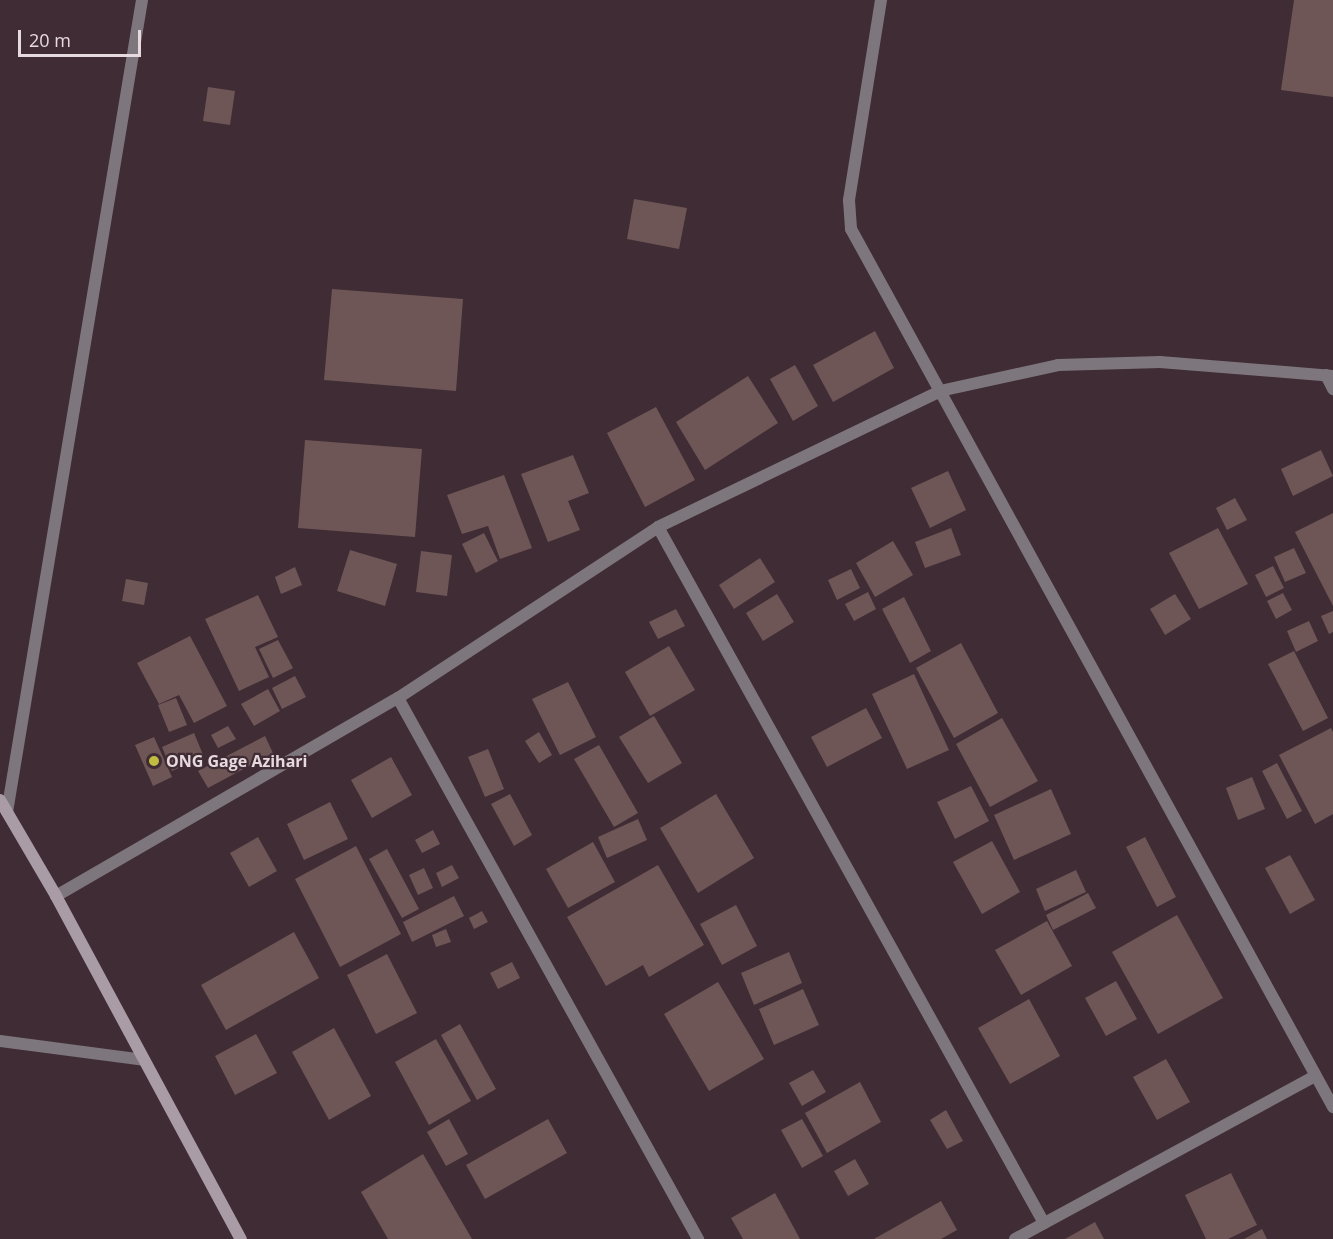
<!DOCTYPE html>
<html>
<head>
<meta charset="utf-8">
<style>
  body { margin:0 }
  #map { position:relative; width:1333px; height:1239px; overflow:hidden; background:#402c34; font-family:"Open Sans",sans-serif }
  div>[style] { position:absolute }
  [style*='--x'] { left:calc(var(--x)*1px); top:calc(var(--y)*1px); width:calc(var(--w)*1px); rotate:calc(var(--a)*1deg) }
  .building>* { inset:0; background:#6e5657 }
  .street>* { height:12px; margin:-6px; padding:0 6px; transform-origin:6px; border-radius:6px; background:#7e767d }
  .secondary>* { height:12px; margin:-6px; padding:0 6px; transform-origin:6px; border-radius:6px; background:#a99ca7 }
  .dots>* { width:16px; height:16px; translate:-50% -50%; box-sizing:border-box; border:3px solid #402c34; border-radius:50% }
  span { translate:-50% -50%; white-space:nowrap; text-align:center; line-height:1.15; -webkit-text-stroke:4.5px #402c34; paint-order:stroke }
  .poi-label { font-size:16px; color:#e7dadf; font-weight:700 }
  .left { translate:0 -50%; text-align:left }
  .scale { position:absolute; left:18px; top:30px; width:123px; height:27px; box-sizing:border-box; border:3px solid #e7dadf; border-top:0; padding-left:8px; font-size:18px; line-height:21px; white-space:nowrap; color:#e7dadf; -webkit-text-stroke:4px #402c34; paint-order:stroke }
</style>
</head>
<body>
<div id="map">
  <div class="building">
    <i style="clip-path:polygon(1294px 0,1333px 0,1333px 97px,1281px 90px)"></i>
    <i style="clip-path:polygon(208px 87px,235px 91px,230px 125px,203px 121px)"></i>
    <i style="clip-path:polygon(634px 199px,687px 208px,679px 249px,627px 239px)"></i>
    <i style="clip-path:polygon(332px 289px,463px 299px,456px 391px,324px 380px)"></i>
    <i style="clip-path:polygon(875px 331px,894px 368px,833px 402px,813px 365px)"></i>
    <i style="clip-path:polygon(795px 365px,818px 406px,793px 421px,770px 379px)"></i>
    <i style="clip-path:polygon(748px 376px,778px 423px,705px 470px,676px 422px)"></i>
    <i style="clip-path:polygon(656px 407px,695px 480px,645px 507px,607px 433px)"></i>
    <i style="clip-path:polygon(305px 440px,422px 449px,415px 537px,298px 528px)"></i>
    <i style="clip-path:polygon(1321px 450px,1333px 476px,1293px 496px,1281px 469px)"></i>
    <i style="clip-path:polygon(573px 455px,589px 493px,568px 501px,580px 530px,548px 542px,521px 474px)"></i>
    <i style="clip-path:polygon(948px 471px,966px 510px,930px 528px,911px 488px)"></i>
    <i style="clip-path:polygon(504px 475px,532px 548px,500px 559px,488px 526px,462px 534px,447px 495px)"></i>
    <i style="clip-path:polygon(1235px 498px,1247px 520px,1227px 530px,1216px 508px)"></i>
    <i style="clip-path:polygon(1333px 513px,1333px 606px,1295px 532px)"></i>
    <i style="clip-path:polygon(951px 528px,961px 555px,925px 568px,915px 542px)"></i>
    <i style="clip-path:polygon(1218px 528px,1248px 584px,1199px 609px,1169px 553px)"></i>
    <i style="clip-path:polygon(484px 533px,498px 561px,476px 573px,462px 544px)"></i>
    <i style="clip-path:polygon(893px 541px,913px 575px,875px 597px,856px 563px)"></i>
    <i style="clip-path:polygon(1294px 548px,1306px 573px,1285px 582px,1274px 557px)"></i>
    <i style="clip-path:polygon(350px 550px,397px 564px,385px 606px,337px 591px)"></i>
    <i style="clip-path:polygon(421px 551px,452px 555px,447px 596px,416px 592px)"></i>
    <i style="clip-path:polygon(760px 558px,775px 582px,734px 609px,719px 585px)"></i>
    <i style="clip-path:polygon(1273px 566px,1284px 588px,1266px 597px,1255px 575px)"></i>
    <i style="clip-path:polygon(295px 567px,302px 585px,281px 594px,275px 577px)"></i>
    <i style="clip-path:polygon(851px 569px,860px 588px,837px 600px,828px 580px)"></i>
    <i style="clip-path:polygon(126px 579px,148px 583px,144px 605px,122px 601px)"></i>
    <i style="clip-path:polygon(868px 592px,876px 609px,854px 621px,845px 604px)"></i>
    <i style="clip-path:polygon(1283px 593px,1292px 610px,1276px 619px,1267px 601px)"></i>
    <i style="clip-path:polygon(777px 594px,794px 622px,763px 641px,746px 613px)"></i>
    <i style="clip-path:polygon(1175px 594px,1191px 619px,1165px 635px,1150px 609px)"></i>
    <i style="clip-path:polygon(258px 595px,278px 637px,255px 647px,269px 677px,239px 691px,205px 619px)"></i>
    <i style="clip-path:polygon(904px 597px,931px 651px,910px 663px,882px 609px)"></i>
    <i style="clip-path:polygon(676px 609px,685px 626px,658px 639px,649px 622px)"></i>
    <i style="clip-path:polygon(1333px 611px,1333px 632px,1329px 634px,1321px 616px)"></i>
    <i style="clip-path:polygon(1309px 621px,1318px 641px,1296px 652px,1287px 631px)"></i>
    <i style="clip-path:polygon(190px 636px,227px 706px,194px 723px,179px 695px,159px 704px,137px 663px)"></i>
    <i style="clip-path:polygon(278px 640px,293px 668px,273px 678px,259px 649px)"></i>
    <i style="clip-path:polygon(961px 643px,998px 713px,954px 738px,916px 668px)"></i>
    <i style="clip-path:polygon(669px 646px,695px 690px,650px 716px,625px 672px)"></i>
    <i style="clip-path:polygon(1294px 651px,1328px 718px,1303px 731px,1268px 664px)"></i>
    <i style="clip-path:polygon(914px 674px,949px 750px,907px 769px,872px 694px)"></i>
    <i style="clip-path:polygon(295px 676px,306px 697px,282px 709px,272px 688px)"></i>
    <i style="clip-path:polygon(568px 682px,596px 737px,560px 755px,532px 699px)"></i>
    <i style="clip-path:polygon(268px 689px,280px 711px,254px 726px,241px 704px)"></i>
    <i style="clip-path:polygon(176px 698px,187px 725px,169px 732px,158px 705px)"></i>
    <i style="clip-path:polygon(866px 708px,882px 738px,827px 767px,811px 737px)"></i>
    <i style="clip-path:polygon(654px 716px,682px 763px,648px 783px,619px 737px)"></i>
    <i style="clip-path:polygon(1002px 718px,1038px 781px,990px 807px,956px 744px)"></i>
    <i style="clip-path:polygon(228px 726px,236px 739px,218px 748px,211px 735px)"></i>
    <i style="clip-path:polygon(1331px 728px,1333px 732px,1333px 814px,1315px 824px,1279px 755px)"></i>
    <i style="clip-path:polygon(539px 732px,552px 755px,539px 763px,525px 741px)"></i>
    <i style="clip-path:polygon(194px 733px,204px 757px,172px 771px,162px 747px)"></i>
    <i style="clip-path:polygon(265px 736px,273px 753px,208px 788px,198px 771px)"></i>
    <i style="clip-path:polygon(154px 737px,172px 777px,153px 786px,135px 745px)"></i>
    <i style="clip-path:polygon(599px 745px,638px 813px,614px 827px,574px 759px)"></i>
    <i style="clip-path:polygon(488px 749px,504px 789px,485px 797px,468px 757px)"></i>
    <i style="clip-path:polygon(391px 757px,412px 795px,372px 818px,351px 780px)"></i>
    <i style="clip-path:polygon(1277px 763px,1302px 811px,1287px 819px,1262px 771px)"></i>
    <i style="clip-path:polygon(1252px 777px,1265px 809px,1238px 820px,1226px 788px)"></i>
    <i style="clip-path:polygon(971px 786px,989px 821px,955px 839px,937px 802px)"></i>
    <i style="clip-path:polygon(1051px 789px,1071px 834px,1014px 860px,994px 815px)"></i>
    <i style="clip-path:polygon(510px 794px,532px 835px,514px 846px,491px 804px)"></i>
    <i style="clip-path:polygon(716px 794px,754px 858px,698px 893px,660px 828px)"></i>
    <i style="clip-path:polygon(330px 802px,348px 839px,304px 860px,287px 824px)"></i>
    <i style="clip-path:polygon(638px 819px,647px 840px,607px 858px,598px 837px)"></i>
    <i style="clip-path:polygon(433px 830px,440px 844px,422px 853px,415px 840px)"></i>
    <i style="clip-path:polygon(258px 837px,277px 871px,249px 887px,230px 853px)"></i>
    <i style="clip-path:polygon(1145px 837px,1176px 897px,1157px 907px,1126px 847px)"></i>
    <i style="clip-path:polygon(992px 841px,1020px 892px,982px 914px,953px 862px)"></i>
    <i style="clip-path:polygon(593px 842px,615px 882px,568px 908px,546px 869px)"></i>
    <i style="clip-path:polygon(356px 846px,401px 934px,340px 967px,295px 879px)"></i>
    <i style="clip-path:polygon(387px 849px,419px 909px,402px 918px,369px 859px)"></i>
    <i style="clip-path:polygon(1290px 855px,1315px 900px,1290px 914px,1265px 868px)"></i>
    <i style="clip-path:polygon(452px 865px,459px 878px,442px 887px,436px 873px)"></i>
    <i style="clip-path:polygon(658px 865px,704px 945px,649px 977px,643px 965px,606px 986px,567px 917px)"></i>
    <i style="clip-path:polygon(424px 868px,433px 888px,418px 895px,409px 875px)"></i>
    <i style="clip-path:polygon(1076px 870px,1086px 892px,1045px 911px,1036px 889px)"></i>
    <i style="clip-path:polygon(1088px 893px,1096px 908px,1053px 930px,1046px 915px)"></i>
    <i style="clip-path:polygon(454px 896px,464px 916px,412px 942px,403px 922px)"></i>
    <i style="clip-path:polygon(736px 905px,757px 946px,722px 965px,700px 924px)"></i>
    <i style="clip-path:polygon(482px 911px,488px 922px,474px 929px,469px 918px)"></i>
    <i style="clip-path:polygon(1177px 915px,1223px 998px,1158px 1034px,1112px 952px)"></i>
    <i style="clip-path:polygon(1047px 921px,1072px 966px,1021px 995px,995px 950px)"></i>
    <i style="clip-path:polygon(446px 929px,451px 942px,436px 947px,432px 935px)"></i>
    <i style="clip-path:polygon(294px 932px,319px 978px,226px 1030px,201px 985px)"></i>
    <i style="clip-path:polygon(789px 952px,802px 983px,754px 1005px,741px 973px)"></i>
    <i style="clip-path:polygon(387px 954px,417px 1013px,376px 1034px,347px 975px)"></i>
    <i style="clip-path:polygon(512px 962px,520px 978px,498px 989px,490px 973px)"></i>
    <i style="clip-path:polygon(1116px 981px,1137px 1019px,1106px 1036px,1085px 998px)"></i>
    <i style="clip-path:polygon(718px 982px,764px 1059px,709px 1091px,664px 1014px)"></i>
    <i style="clip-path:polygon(803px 989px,819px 1025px,774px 1045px,759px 1009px)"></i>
    <i style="clip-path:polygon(1029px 999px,1060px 1056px,1010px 1084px,978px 1028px)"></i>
    <i style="clip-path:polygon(460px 1024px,496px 1089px,477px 1100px,441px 1035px)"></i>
    <i style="clip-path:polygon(334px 1028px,371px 1096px,329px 1120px,292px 1052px)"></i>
    <i style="clip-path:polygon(256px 1034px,277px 1073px,235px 1095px,215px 1056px)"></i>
    <i style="clip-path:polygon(436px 1039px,471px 1101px,429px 1125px,395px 1062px)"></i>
    <i style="clip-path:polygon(1166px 1059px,1190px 1102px,1157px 1120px,1133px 1077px)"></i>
    <i style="clip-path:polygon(813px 1070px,826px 1092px,802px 1106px,789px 1083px)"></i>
    <i style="clip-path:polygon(860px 1082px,881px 1122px,827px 1153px,805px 1113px)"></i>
    <i style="clip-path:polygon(946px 1110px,963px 1141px,947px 1149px,930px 1120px)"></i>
    <i style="clip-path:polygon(449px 1119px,468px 1154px,446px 1166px,427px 1132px)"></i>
    <i style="clip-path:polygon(548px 1119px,567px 1153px,485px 1199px,466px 1165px)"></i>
    <i style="clip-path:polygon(802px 1119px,823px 1156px,802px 1168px,781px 1130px)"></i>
    <i style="clip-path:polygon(423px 1154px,472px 1239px,388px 1239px,361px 1192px)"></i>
    <i style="clip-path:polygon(855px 1159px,869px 1184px,848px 1196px,834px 1171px)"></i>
    <i style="clip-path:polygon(1231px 1173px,1257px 1225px,1228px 1239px,1206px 1239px,1185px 1195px)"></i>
    <i style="clip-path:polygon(775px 1193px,800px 1239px,743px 1239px,731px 1218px)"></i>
    <i style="clip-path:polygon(941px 1201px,957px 1230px,941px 1239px,874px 1239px)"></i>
    <i style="clip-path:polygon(1095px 1222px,1104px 1239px,1065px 1239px)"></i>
    <i style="clip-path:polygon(1262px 1229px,1267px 1239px,1244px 1239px)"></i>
  </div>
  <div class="street">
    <i style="--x:881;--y:0;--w:203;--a:99.1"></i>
    <i style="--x:849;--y:200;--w:29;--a:86"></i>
    <i style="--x:851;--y:229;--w:1002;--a:61.23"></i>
    <i style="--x:1326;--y:375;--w:16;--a:63"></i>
    <i style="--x:658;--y:527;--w:796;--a:60.99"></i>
    <i style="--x:398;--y:698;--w:619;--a:60.99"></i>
    <i style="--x:7;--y:812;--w:823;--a:-80.56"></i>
    <i style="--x:56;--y:896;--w:395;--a:-30.1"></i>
    <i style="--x:398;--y:698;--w:311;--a:-33.3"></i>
    <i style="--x:658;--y:527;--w:313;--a:-25.7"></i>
    <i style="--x:940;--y:391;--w:121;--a:-12.4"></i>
    <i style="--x:1058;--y:365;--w:102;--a:-1.7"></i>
    <i style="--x:1160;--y:362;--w:174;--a:4.6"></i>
    <i style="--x:0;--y:1041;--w:145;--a:7.5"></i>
    <i style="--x:1015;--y:1239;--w:341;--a:-28.5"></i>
  </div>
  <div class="secondary">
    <i style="--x:0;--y:800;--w:111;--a:59.7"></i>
    <i style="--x:56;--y:896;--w:390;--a:61.7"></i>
  </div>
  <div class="dots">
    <i style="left:154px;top:761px;background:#c1bd40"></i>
  </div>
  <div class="poi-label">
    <span class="left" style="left:166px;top:761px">ONG Gage Azihari</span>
  </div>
  <div class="scale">20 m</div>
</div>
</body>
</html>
